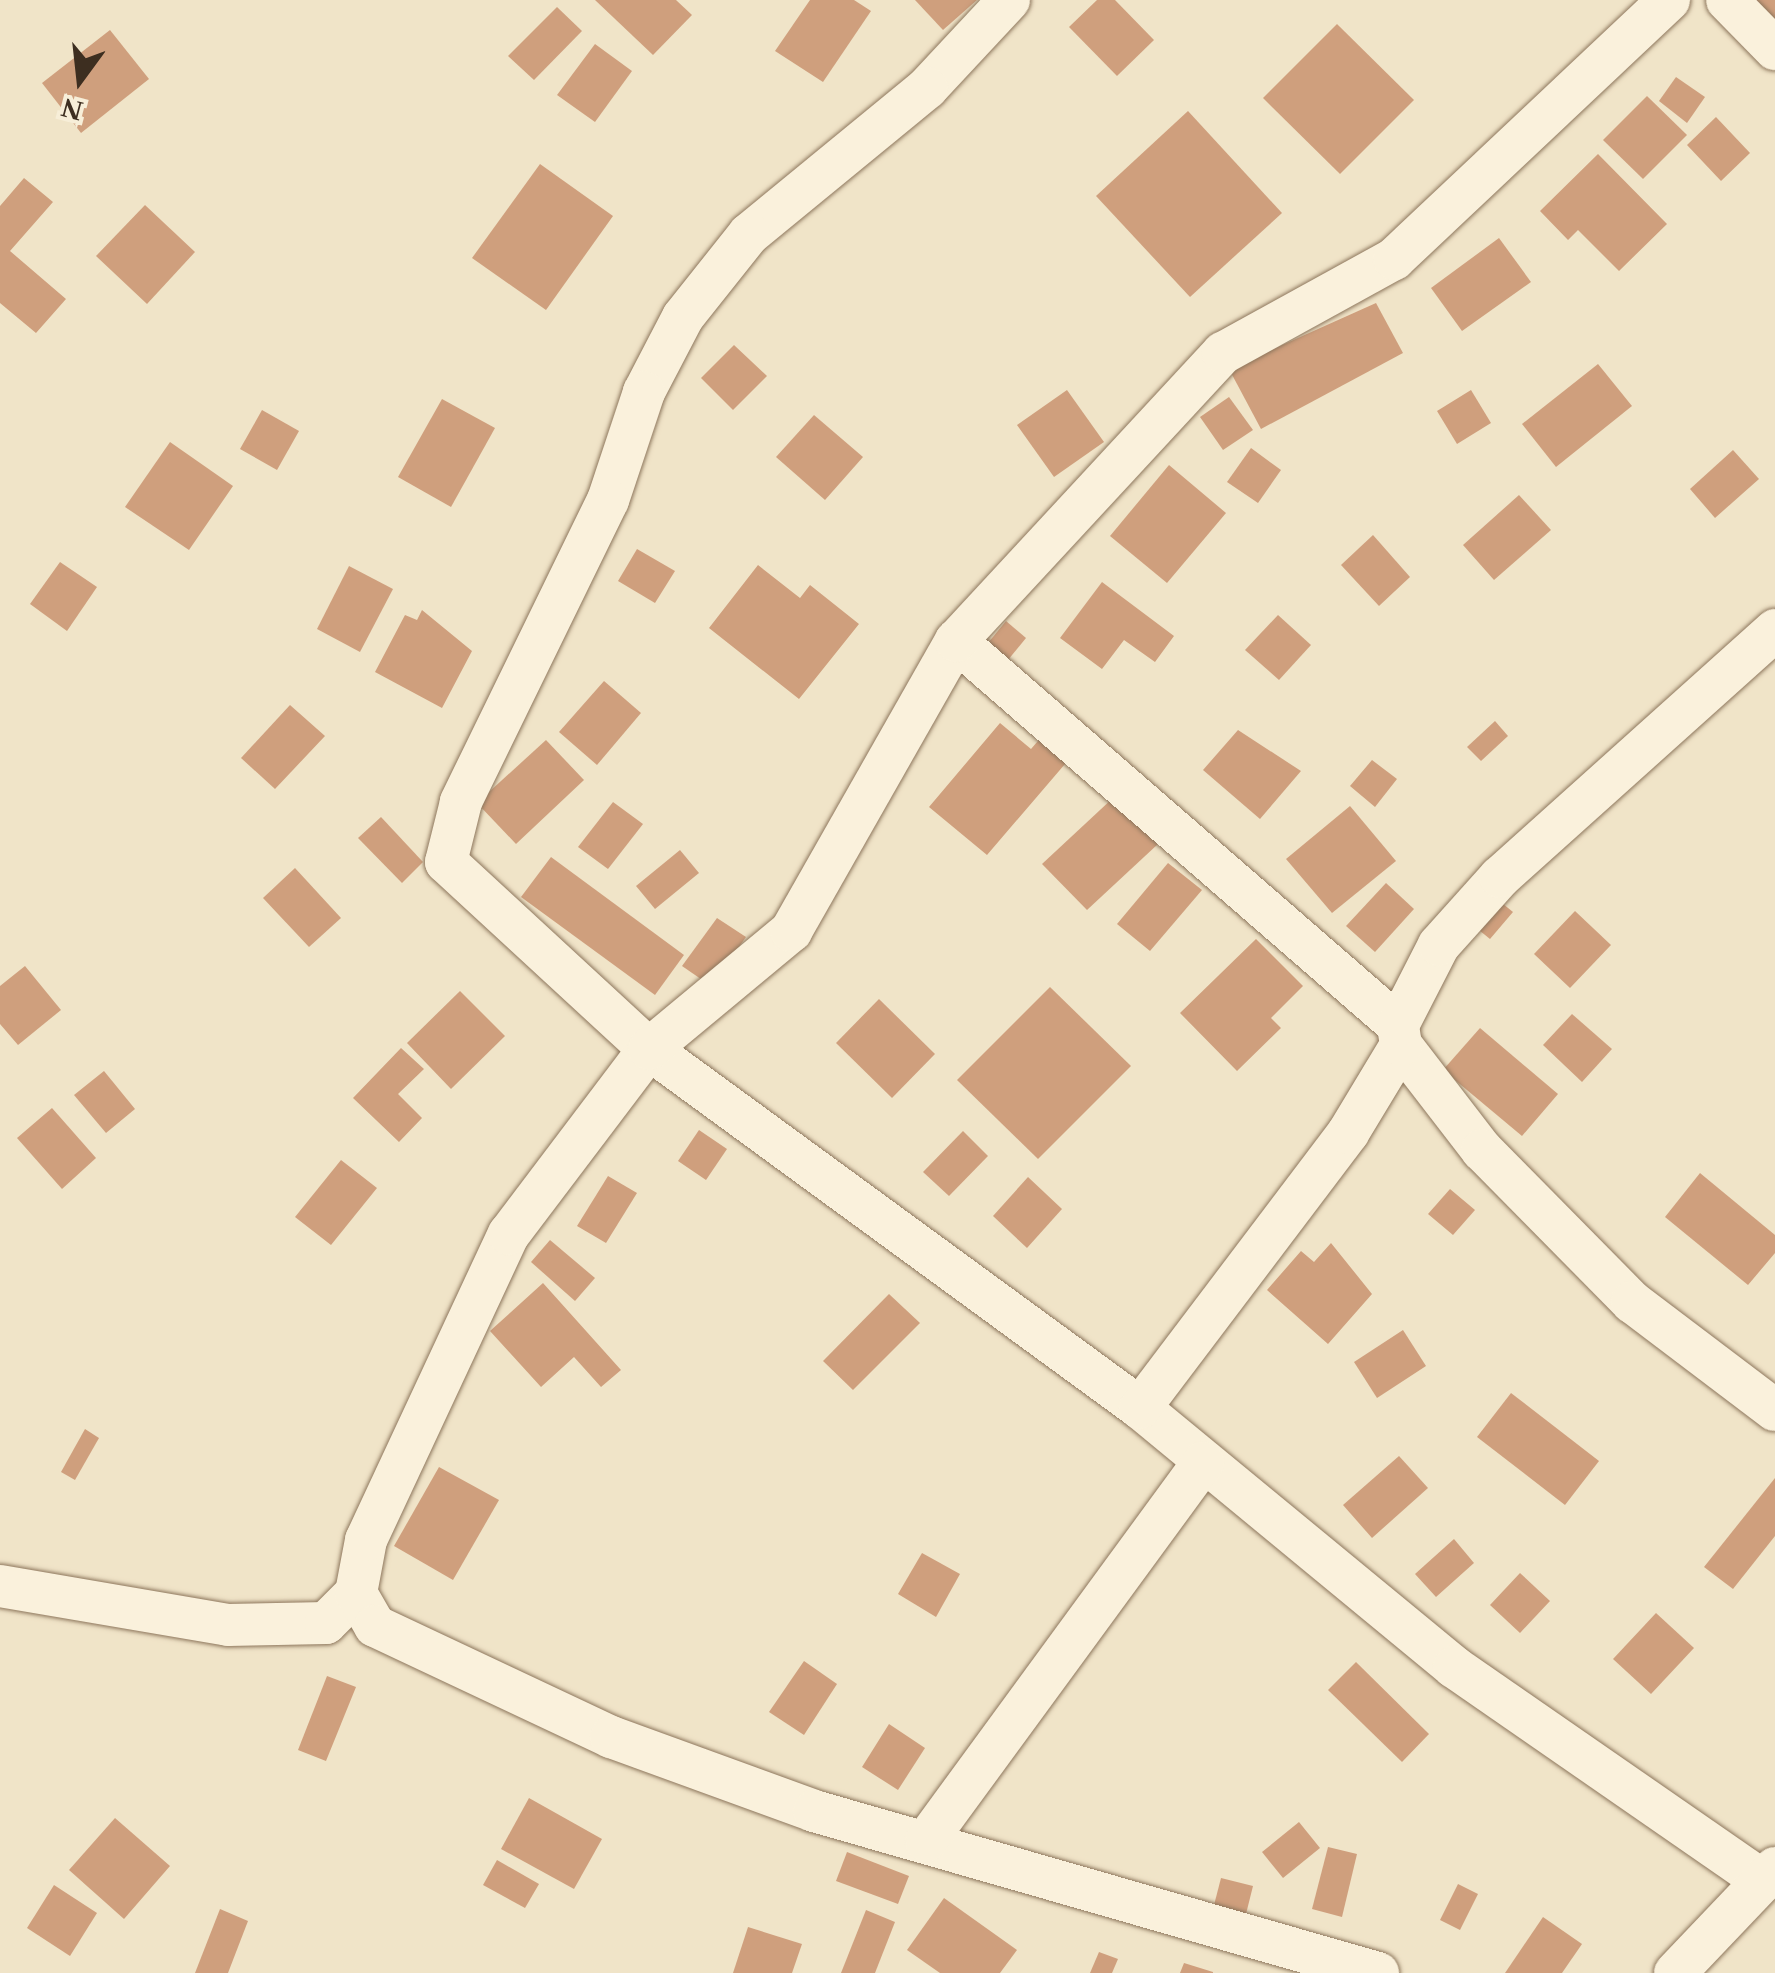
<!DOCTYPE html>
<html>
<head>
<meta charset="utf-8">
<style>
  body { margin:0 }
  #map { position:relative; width:1775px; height:1973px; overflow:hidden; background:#f0e4c8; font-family:"Times New Roman",serif }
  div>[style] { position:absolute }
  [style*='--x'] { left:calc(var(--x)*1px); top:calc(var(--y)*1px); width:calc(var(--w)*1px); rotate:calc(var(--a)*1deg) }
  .building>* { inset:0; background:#cf9f7d }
  .roads { filter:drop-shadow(0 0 2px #8d765c) drop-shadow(0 0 2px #8d765c) }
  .minor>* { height:42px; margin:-21px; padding:0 21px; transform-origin:21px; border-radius:21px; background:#faf1dc }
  span { translate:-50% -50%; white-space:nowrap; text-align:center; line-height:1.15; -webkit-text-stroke:8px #f7eed8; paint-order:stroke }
  .north { position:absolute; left:30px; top:30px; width:100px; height:100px; -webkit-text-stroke:8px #f7eed8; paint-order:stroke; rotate:195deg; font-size:28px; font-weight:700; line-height:40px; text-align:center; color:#3d2e20 }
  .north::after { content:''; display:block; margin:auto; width:35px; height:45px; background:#3d2e20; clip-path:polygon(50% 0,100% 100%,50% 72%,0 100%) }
</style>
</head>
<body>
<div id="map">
  <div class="building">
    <i style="clip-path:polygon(595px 0,676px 0,692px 15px,653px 55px)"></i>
    <i style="clip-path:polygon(810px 0,854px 0,871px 11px,823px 82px,775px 51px)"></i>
    <i style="clip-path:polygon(915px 0,977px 0,943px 30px)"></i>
    <i style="clip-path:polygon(1097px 0,1115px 0,1154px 40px,1117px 76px,1069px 27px)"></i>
    <i style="clip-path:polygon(1753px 0,1775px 0,1775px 28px)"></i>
    <i style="clip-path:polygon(557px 7px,582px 31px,534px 80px,508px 56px)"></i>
    <i style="clip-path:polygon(1337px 24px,1414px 100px,1340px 174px,1263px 98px)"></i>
    <i style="clip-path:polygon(110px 30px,149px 79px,81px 133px,42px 83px)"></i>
    <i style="clip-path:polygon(595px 44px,632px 71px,595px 122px,557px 95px)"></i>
    <i style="clip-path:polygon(1676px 77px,1705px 97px,1687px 123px,1659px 101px)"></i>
    <i style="clip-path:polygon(1647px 96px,1687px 135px,1643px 179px,1603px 140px)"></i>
    <i style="clip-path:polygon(1188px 111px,1282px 213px,1190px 297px,1096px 196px)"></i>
    <i style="clip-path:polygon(1716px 117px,1750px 153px,1721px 181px,1687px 145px)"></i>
    <i style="clip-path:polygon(1598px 154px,1667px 224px,1619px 271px,1578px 230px,1568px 240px,1540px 211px)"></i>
    <i style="clip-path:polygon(540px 164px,613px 216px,546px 310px,472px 258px)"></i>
    <i style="clip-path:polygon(24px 178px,53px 202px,10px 251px,66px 299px,36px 333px,0 303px,0 206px)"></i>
    <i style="clip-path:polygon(145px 205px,195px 252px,147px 304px,96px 256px)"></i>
    <i style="clip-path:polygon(1499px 238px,1531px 282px,1462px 331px,1431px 288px)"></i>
    <i style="clip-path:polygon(1376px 303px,1403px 353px,1261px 429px,1229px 369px)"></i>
    <i style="clip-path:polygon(734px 345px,767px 376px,733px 410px,701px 378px)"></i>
    <i style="clip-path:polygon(1598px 364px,1632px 406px,1556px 467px,1522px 424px)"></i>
    <i style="clip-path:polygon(1067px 390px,1104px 442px,1054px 477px,1017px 425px)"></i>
    <i style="clip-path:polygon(1471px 390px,1491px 423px,1457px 444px,1437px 411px)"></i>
    <i style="clip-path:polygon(1229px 397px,1253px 430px,1223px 450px,1200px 417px)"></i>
    <i style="clip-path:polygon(442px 399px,495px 428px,451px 507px,398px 477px)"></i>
    <i style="clip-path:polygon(262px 410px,299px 431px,277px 470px,240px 449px)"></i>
    <i style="clip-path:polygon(814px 415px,863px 457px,825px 500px,776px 457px)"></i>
    <i style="clip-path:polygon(170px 442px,233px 486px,189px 550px,125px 507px)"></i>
    <i style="clip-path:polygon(1251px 448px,1281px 470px,1258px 503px,1227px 482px)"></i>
    <i style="clip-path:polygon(1733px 450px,1759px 479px,1715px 518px,1690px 489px)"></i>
    <i style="clip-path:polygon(1169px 465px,1226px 513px,1167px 583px,1110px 536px)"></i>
    <i style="clip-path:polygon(1519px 495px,1551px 530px,1494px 580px,1463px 545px)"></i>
    <i style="clip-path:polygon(1373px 535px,1410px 577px,1379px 606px,1341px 565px)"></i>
    <i style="clip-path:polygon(637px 549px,675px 571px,655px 603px,618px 581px)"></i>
    <i style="clip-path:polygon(60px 562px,97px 587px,67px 631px,30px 604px)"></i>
    <i style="clip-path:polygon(758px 565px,800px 598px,810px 585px,859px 624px,799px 699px,709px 628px)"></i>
    <i style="clip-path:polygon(349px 566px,393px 589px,360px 652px,317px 629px)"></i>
    <i style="clip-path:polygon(1102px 582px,1174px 636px,1155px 662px,1124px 640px,1102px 669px,1060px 638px)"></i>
    <i style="clip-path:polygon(422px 610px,472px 651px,442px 708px,375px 672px,405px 615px,417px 620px)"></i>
    <i style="clip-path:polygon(1278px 615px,1311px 645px,1279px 680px,1245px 650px)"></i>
    <i style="clip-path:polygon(1006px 621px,1026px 638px,1008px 660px,988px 643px)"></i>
    <i style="clip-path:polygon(604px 681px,641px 713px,597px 765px,559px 732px)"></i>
    <i style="clip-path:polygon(290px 705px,325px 736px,275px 789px,241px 758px)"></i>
    <i style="clip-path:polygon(1495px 721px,1508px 736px,1481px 761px,1467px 747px)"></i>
    <i style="clip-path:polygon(1000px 723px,1031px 749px,1044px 734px,1071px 757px,987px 855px,929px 807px)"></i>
    <i style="clip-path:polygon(1238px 730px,1301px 771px,1260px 819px,1203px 770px)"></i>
    <i style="clip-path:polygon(546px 740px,584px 780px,516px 844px,477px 803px)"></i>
    <i style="clip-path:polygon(1372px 760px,1397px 779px,1375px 807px,1350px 786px)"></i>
    <i style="clip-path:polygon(1114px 797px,1158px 844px,1087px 910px,1042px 864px)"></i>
    <i style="clip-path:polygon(613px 802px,643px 824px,608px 869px,578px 847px)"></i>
    <i style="clip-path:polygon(1350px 806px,1396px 861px,1332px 913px,1286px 859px)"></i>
    <i style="clip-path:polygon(381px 817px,423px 862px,402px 883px,358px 838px)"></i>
    <i style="clip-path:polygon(680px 850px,699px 873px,655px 909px,636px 886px)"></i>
    <i style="clip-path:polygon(551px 857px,684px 955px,655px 995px,521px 897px)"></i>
    <i style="clip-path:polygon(1168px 863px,1202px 890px,1150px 951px,1117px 924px)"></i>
    <i style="clip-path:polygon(295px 868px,341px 918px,309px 947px,263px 898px)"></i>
    <i style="clip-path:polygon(1386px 883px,1414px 909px,1375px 952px,1346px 926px)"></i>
    <i style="clip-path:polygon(1487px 891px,1513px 912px,1490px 939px,1464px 918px)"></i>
    <i style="clip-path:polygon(1575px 911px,1611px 945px,1570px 988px,1534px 954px)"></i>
    <i style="clip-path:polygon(717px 918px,746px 937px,711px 986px,682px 966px)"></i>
    <i style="clip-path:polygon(1256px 939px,1303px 986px,1271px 1018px,1281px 1028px,1237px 1071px,1180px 1013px)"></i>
    <i style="clip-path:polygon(25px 966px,61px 1010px,18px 1045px,0 1024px,0 986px)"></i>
    <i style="clip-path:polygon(1050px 987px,1131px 1066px,1038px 1159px,957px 1080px)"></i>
    <i style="clip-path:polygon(460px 991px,505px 1036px,451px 1089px,407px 1043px)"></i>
    <i style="clip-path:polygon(879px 999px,935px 1054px,892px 1098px,836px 1043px)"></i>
    <i style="clip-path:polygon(1572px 1014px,1612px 1049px,1582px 1082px,1543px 1045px)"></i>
    <i style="clip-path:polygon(1480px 1028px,1558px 1094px,1522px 1136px,1443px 1070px)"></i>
    <i style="clip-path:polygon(401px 1048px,424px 1069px,398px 1094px,422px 1118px,399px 1142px,353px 1098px)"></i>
    <i style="clip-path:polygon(104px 1071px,135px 1109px,106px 1133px,74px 1095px)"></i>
    <i style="clip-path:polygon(52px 1108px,96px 1158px,62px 1189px,17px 1138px)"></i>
    <i style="clip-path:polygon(699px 1130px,727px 1149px,706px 1180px,678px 1161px)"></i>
    <i style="clip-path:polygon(963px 1131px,988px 1156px,949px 1196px,923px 1172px)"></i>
    <i style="clip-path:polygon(341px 1160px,377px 1188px,331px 1245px,295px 1217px)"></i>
    <i style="clip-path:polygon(1700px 1173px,1775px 1235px,1775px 1253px,1748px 1285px,1665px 1217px)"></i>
    <i style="clip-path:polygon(608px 1176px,637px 1193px,606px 1243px,577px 1226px)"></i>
    <i style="clip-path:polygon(1028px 1177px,1062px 1209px,1027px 1248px,993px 1216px)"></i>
    <i style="clip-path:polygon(1450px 1189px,1475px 1210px,1453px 1235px,1428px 1214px)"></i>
    <i style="clip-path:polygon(550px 1240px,595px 1278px,575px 1301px,531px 1262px)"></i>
    <i style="clip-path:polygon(1331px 1243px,1372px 1294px,1328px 1344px,1267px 1290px,1301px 1251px,1314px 1262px)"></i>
    <i style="clip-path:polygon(543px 1283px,621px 1370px,601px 1387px,574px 1357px,541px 1387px,490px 1331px)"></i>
    <i style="clip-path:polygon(889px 1294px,920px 1323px,853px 1390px,823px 1361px)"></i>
    <i style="clip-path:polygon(1403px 1330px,1426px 1366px,1377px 1398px,1354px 1362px)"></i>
    <i style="clip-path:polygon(1511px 1393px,1599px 1461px,1565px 1505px,1477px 1437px)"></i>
    <i style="clip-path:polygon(85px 1429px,99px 1438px,75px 1480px,61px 1472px)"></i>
    <i style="clip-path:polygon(1399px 1456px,1428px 1488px,1372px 1538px,1343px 1505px)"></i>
    <i style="clip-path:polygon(439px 1467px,499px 1500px,453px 1580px,394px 1546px)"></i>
    <i style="clip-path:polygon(1775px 1478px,1775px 1536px,1733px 1589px,1704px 1567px)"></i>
    <i style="clip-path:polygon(1454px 1539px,1474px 1563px,1436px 1597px,1415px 1574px)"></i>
    <i style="clip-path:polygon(922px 1553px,960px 1574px,936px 1617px,898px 1594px)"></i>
    <i style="clip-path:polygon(1520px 1573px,1550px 1601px,1520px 1633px,1490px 1605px)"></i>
    <i style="clip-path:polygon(1656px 1613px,1694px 1648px,1651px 1694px,1613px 1659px)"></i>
    <i style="clip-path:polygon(804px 1661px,837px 1684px,804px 1735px,769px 1712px)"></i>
    <i style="clip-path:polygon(1356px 1662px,1429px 1734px,1402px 1762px,1328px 1690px)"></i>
    <i style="clip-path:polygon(327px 1676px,356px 1687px,326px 1761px,298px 1750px)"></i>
    <i style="clip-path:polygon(889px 1724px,925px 1748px,898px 1790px,862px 1767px)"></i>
    <i style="clip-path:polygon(529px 1798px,602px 1839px,574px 1889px,501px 1849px)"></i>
    <i style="clip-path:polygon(115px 1818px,170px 1866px,124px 1919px,69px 1870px)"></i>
    <i style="clip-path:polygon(1299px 1822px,1320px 1848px,1283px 1878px,1262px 1852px)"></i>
    <i style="clip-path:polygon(1328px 1847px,1357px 1854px,1342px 1917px,1312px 1909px)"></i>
    <i style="clip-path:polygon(847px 1852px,909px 1876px,898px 1904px,836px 1881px)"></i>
    <i style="clip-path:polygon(497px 1860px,539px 1884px,525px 1908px,483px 1885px)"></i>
    <i style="clip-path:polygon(1221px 1878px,1253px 1886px,1245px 1918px,1213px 1909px)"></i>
    <i style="clip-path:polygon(1458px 1884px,1478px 1894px,1460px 1930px,1440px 1920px)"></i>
    <i style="clip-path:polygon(54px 1885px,97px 1913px,70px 1956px,27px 1928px)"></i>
    <i style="clip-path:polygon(944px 1898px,1017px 1950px,1000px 1973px,940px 1973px,907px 1950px)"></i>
    <i style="clip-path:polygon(220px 1909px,248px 1921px,228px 1973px,195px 1973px)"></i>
    <i style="clip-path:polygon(866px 1910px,895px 1922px,875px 1973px,841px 1973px)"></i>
    <i style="clip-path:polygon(1543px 1917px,1582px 1944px,1562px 1973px,1505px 1973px)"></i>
    <i style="clip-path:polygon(748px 1927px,802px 1944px,792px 1973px,733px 1973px)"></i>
    <i style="clip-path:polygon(1099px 1952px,1118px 1959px,1112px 1973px,1090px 1973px)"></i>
    <i style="clip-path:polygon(1184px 1963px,1213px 1972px,1213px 1973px,1180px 1973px)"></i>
  </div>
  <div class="roads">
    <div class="minor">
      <i style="--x:1009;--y:0;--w:120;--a:133"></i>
      <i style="--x:927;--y:88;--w:230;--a:140.6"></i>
      <i style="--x:749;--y:234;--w:106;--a:128.5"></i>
      <i style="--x:683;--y:317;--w:85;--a:117.5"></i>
      <i style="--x:644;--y:392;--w:114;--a:108.4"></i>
      <i style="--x:608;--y:500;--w:336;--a:116"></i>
      <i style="--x:461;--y:802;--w:62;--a:104"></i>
      <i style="--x:446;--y:862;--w:276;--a:42.7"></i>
      <i style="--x:649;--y:1049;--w:608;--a:36.17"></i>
      <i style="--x:1140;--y:1408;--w:407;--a:39.5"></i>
      <i style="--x:1454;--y:1667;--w:376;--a:34.7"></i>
      <i style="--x:1727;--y:0;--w:69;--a:45.6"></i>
      <i style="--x:956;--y:641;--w:586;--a:40.98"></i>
      <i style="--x:1401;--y:1045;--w:133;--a:52.4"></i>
      <i style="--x:1482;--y:1150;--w:214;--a:45.4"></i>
      <i style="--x:1632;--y:1302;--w:179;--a:37.1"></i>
      <i style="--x:1140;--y:1408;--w:345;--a:-52.9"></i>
      <i style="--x:1348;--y:1133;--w:103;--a:-58.9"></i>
      <i style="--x:1401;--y:1045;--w:20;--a:-99"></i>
      <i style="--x:1398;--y:1025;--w:90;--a:-62.9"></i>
      <i style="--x:1439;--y:945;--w:91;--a:-48.1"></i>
      <i style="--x:1500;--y:877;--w:370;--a:-41.9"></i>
      <i style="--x:0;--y:1586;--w:231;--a:9.7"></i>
      <i style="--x:228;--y:1625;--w:98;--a:-1.2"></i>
      <i style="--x:326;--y:1623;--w:42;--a:-45"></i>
      <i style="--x:356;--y:1593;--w:54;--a:-79.3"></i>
      <i style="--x:366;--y:1540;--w:338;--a:-65"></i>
      <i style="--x:509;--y:1234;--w:232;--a:-52.9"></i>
      <i style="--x:649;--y:1049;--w:185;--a:-39.7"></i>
      <i style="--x:791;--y:931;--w:334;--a:-60.4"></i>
      <i style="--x:956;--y:641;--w:393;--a:-47.2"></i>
      <i style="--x:1223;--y:353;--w:195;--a:-28.8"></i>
      <i style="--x:1394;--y:259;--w:378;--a:-43.3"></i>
      <i style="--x:356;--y:1593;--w:38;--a:60"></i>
      <i style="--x:375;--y:1626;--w:261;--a:25.2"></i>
      <i style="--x:611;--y:1737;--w:216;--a:20"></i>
      <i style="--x:814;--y:1811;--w:587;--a:16.03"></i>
      <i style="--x:926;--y:1841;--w:469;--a:-53.8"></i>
      <i style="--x:1675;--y:1973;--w:145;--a:-46.4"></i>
    </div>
  </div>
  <div class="north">N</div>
</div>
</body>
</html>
